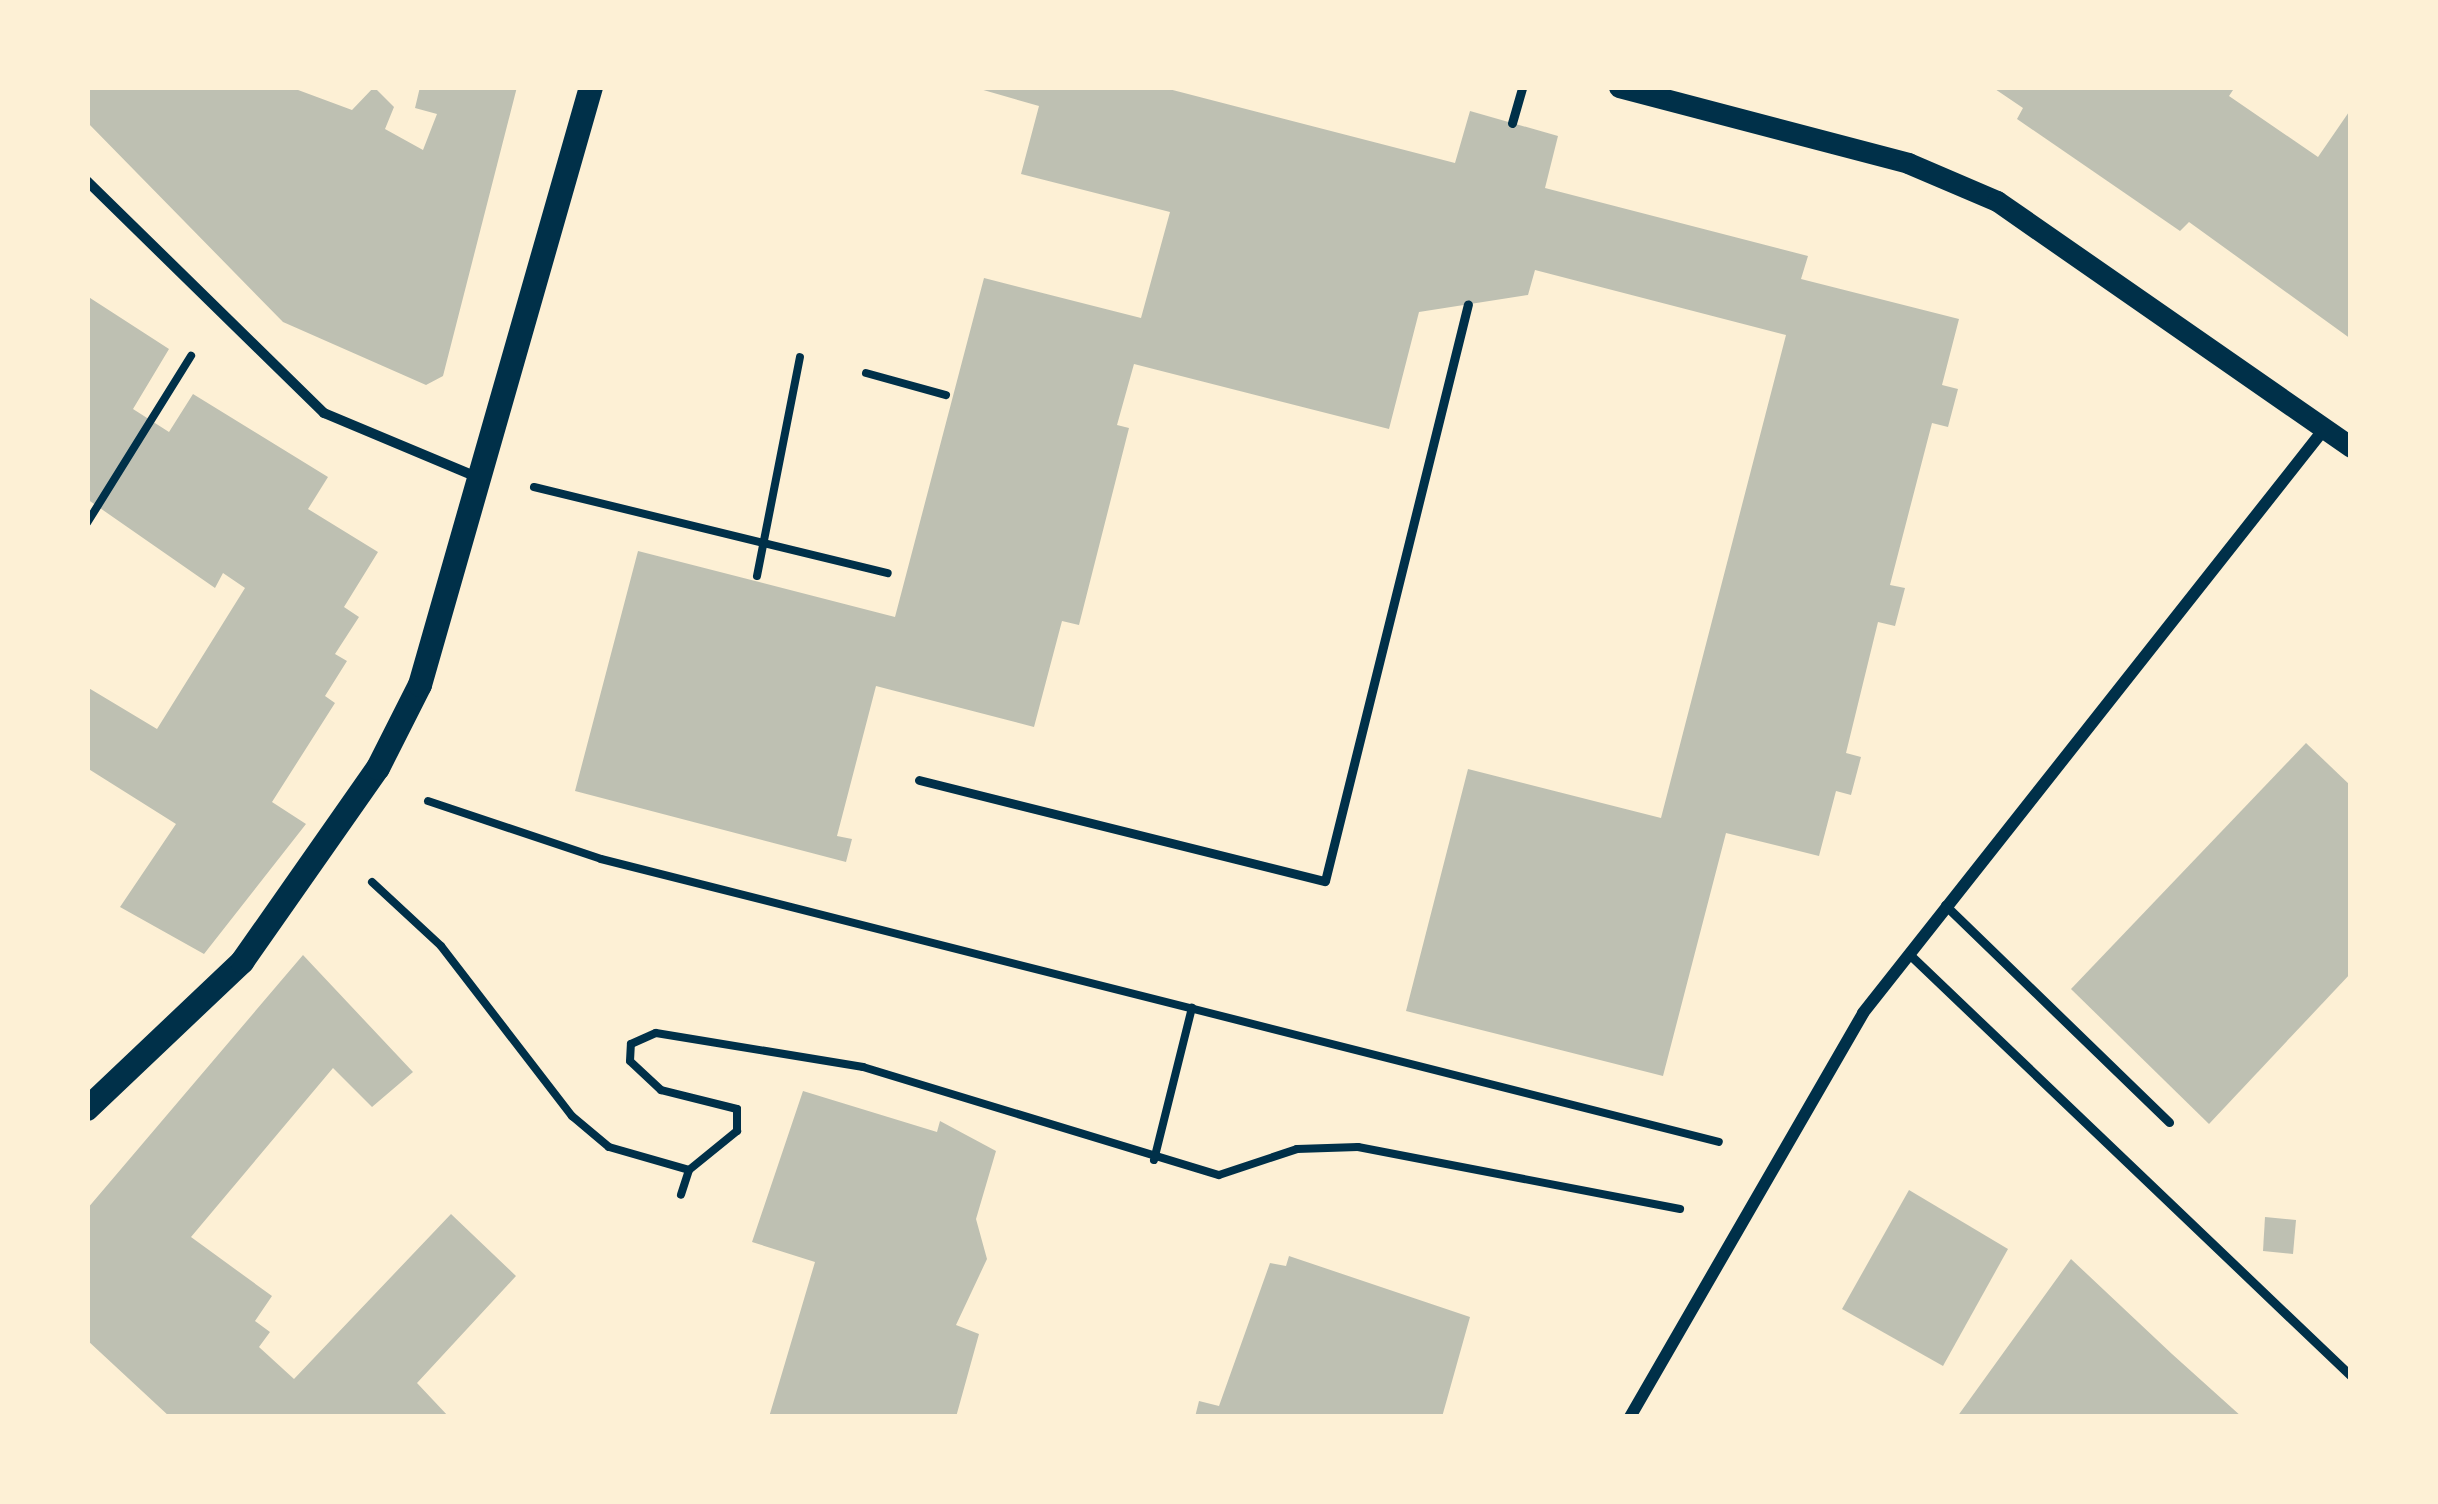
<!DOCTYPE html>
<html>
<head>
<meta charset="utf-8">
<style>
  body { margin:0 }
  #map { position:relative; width:2438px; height:1504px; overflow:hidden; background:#fdf0d5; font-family:"IBM Plex Sans",sans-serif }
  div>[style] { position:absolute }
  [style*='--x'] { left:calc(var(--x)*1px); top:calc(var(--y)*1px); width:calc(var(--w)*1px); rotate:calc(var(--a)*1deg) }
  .building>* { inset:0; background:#bec0b2 }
  .path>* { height:8px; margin:-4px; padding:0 4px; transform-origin:4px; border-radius:4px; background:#003049 }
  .service>* { height:9px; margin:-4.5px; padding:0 4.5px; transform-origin:4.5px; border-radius:4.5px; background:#003049 }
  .pedestrian>* { height:10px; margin:-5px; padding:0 5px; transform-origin:5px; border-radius:5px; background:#003049 }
  .minor>* { height:12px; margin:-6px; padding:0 6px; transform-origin:6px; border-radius:6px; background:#003049 }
  .tertiary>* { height:21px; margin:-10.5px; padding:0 10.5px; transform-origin:10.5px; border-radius:10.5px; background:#003049 }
  .secondary>* { height:24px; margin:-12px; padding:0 12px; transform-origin:12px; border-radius:12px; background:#003049 }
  span { translate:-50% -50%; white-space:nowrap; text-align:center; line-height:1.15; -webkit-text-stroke:12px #fdf0d5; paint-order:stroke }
  .frame { position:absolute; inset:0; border:90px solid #fdf0d5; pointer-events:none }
</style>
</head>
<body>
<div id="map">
  <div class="building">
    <i style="clip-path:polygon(87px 87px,290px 87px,352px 110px,374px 87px,394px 107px,385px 129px,423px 150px,437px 114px,415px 108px,420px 87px,517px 87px,443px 376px,426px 385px,283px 322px,87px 122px)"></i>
    <i style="clip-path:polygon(973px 87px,1161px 87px,1455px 163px,1470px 111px,1558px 136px,1545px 188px,1808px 256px,1801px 279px,1959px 319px,1942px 385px,1958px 389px,1948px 427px,1932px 423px,1890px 585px,1905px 588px,1895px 626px,1878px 622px,1846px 753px,1861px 757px,1851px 795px,1836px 791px,1819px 856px,1726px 833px,1663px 1076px,1406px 1011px,1468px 769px,1661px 818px,1786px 335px,1535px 270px,1528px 295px,1419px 312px,1389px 429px,1134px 364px,1117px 425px,1129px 428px,1079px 625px,1062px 621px,1034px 727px,876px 686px,837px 836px,852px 839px,846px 862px,575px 791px,638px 551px,895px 617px,984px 278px,1141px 318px,1170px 212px,1021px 174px,1039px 106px)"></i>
    <i style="clip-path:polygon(1992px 87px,2235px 87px,2229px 96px,2318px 157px,2351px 109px,2351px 339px,2189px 222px,2180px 231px,2017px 119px,2023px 108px)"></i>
    <i style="clip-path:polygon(87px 296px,169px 349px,133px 409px,169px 432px,193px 394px,328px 477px,308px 509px,378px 552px,344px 607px,359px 617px,335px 654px,347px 661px,325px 696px,335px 703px,272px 802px,306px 824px,204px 954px,120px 907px,176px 824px,87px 768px,87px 687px,157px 729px,245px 588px,223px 573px,215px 588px,87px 499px)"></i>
    <i style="clip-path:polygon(2306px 743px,2351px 786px,2351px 973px,2209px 1124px,2071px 989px)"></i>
    <i style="clip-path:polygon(303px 955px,413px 1072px,372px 1107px,333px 1068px,191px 1237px,272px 1296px,255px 1321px,270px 1332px,259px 1347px,294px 1379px,451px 1214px,516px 1276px,417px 1383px,449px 1417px,170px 1417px,87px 1340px,87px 1209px)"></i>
    <i style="clip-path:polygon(803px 1091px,937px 1132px,940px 1121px,996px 1151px,976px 1219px,987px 1259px,956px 1325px,979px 1334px,956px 1417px,769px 1417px,815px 1262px,752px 1242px)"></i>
    <i style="clip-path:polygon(1909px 1190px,2008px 1249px,1943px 1366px,1842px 1309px)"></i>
    <i style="clip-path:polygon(2265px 1217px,2296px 1220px,2293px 1254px,2263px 1251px)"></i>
    <i style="clip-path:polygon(1289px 1256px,1470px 1317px,1442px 1417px,1195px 1417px,1199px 1401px,1219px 1406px,1270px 1263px,1286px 1266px)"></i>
    <i style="clip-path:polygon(2071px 1259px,2172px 1354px,2242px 1417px,1957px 1417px)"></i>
  </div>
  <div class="path">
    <i style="--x:866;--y:373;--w:83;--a:15.4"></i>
    <i style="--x:534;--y:487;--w:364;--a:13.7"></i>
    <i style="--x:87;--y:523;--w:197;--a:-58.1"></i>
    <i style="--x:757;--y:576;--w:223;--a:-78.9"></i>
    <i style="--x:428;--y:801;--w:182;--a:18.5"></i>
    <i style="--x:601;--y:859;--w:1153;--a:14.2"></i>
    <i style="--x:372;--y:882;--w:94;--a:42.8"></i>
    <i style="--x:441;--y:946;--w:215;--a:52.4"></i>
    <i style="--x:572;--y:1116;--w:48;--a:40"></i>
    <i style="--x:609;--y:1147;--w:83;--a:16"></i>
    <i style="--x:689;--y:1170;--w:26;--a:108"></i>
    <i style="--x:1154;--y:1160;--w:157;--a:-76"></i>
    <i style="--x:689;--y:1170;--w:62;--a:-39.1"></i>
    <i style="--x:737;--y:1131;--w:22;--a:-90"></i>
    <i style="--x:737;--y:1109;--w:78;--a:-166"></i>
    <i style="--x:661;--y:1090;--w:42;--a:-136.9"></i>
    <i style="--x:630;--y:1061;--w:17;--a:-87"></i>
    <i style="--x:631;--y:1044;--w:27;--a:-24"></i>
    <i style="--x:656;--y:1033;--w:210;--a:9.3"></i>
    <i style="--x:863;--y:1067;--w:372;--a:16.9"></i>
    <i style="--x:1219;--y:1175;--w:82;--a:-18.4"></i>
    <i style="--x:1297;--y:1149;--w:61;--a:-1.9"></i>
    <i style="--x:1358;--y:1147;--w:328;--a:10.9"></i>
  </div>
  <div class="service">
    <i style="--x:1512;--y:123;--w:37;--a:-74"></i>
    <i style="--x:919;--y:780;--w:418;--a:14"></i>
    <i style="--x:1325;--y:881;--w:594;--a:-76.08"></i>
    <i style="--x:1945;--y:905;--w:312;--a:44.1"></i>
    <i style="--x:1908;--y:953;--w:613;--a:43.68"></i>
  </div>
  <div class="pedestrian">
    <i style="--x:87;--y:181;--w:332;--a:44.4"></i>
    <i style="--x:324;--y:413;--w:166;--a:22.7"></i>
  </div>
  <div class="minor">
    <i style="--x:1630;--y:1417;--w:466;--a:-60"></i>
    <i style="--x:1863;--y:1013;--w:745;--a:-51.7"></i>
  </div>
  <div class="tertiary">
    <i style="--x:1619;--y:87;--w:299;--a:14.7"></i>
    <i style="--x:1908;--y:163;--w:97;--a:23.1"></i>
    <i style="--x:1997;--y:201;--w:431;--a:34.8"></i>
  </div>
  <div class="secondary">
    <i style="--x:87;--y:1109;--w:214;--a:-43.5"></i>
    <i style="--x:242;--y:962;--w:237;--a:-55"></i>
    <i style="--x:378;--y:768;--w:93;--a:-63.2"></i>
    <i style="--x:420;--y:685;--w:622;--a:-74.04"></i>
  </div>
  <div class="frame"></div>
</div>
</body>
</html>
